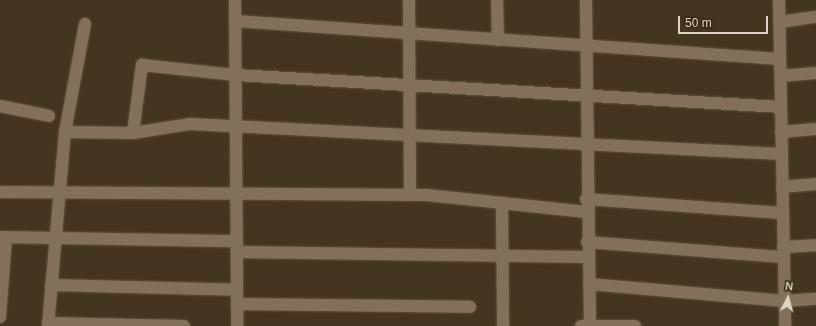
<!DOCTYPE html>
<html>
<head>
<meta charset="utf-8">
<style>
  body { margin:0 }
  #map { position:relative; width:816px; height:326px; overflow:hidden; background:#44351e; font-family:Helvetica,sans-serif }
  div>[style] { position:absolute }
  [style*='--x'] { left:calc(var(--x)*1px); top:calc(var(--y)*1px); width:calc(var(--w)*1px); rotate:calc(var(--a)*1deg) }
  .roads { filter:drop-shadow(0 0 1px #60533f) drop-shadow(0 0 1px #60533f) }
  .minor>* { height:12px; margin:-6px; padding:0 6px; transform-origin:6px; border-radius:6px; background:#827158 }
  span { translate:-50% -50%; white-space:nowrap; text-align:center; line-height:1.15; -webkit-text-stroke:3px #392b13; paint-order:stroke }
  .north { position:absolute; left:768px; top:278px; width:40px; height:40px; -webkit-text-stroke:3px #392b13; paint-order:stroke; rotate:6deg; font-size:11px; font-weight:700; line-height:16px; text-align:center; color:#ddd4c6 }
  .north::after { content:''; display:block; margin:auto; width:14px; height:18px; background:#ddd4c6; clip-path:polygon(50% 0,100% 100%,50% 72%,0 100%) }
  .scale { position:absolute; left:678px; top:16px; width:90px; height:18px; box-sizing:border-box; border:2px solid #ddd4c6; border-top:0; padding-left:5px; font-size:12px; line-height:14px; white-space:nowrap; color:#ddd4c6; -webkit-text-stroke:3px #392b13; paint-order:stroke }
</style>
</head>
<body>
<div id="map">
  <div class="roads">
    <div class="minor">
      <i style="--x:235;--y:0;--w:326;--a:89.6"></i>
      <i style="--x:409;--y:0;--w:195;--a:89.7"></i>
      <i style="--x:497;--y:0;--w:40;--a:88.6"></i>
      <i style="--x:586;--y:0;--w:326;--a:89.3"></i>
      <i style="--x:779;--y:0;--w:326;--a:88.9"></i>
      <i style="--x:235;--y:21;--w:546;--a:3.99"></i>
      <i style="--x:779;--y:22;--w:37;--a:-8"></i>
      <i style="--x:781;--y:76;--w:35;--a:-5"></i>
      <i style="--x:0;--y:106;--w:50;--a:11.5"></i>
      <i style="--x:65;--y:132;--w:110;--a:-79.5"></i>
      <i style="--x:781;--y:132;--w:35;--a:-5"></i>
      <i style="--x:133;--y:133;--w:69;--a:-82.5"></i>
      <i style="--x:142;--y:65;--w:95;--a:6.1"></i>
      <i style="--x:236;--y:75;--w:546;--a:3.36"></i>
      <i style="--x:782;--y:187;--w:34;--a:-5"></i>
      <i style="--x:0;--y:192;--w:427;--a:0.4"></i>
      <i style="--x:427;--y:195;--w:160;--a:6.1"></i>
      <i style="--x:586;--y:199;--w:196;--a:4.1"></i>
      <i style="--x:502;--y:203;--w:123;--a:89.5"></i>
      <i style="--x:0;--y:237;--w:237;--a:1"></i>
      <i style="--x:587;--y:242;--w:197;--a:4.4"></i>
      <i style="--x:783;--y:247;--w:33;--a:-3"></i>
      <i style="--x:237;--y:252;--w:351;--a:0.8"></i>
      <i style="--x:589;--y:284;--w:196;--a:5"></i>
      <i style="--x:784;--y:301;--w:32;--a:-4"></i>
      <i style="--x:51;--y:285;--w:186;--a:1.5"></i>
      <i style="--x:237;--y:304;--w:233;--a:0.7"></i>
      <i style="--x:0;--y:317;--w:80;--a:-85.7"></i>
      <i style="--x:48;--y:323;--w:136;--a:1.3"></i>
      <i style="--x:48;--y:326;--w:195;--a:-85"></i>
      <i style="--x:65;--y:132;--w:68;--a:0.8"></i>
      <i style="--x:133;--y:133;--w:58;--a:-9"></i>
      <i style="--x:190;--y:124;--w:592;--a:2.91"></i>
      <i style="--x:581;--y:326;--w:54;--a:0"></i>
    </div>
  </div>
  <div class="north">N</div>
  <div class="scale">50 m</div>
</div>
</body>
</html>
